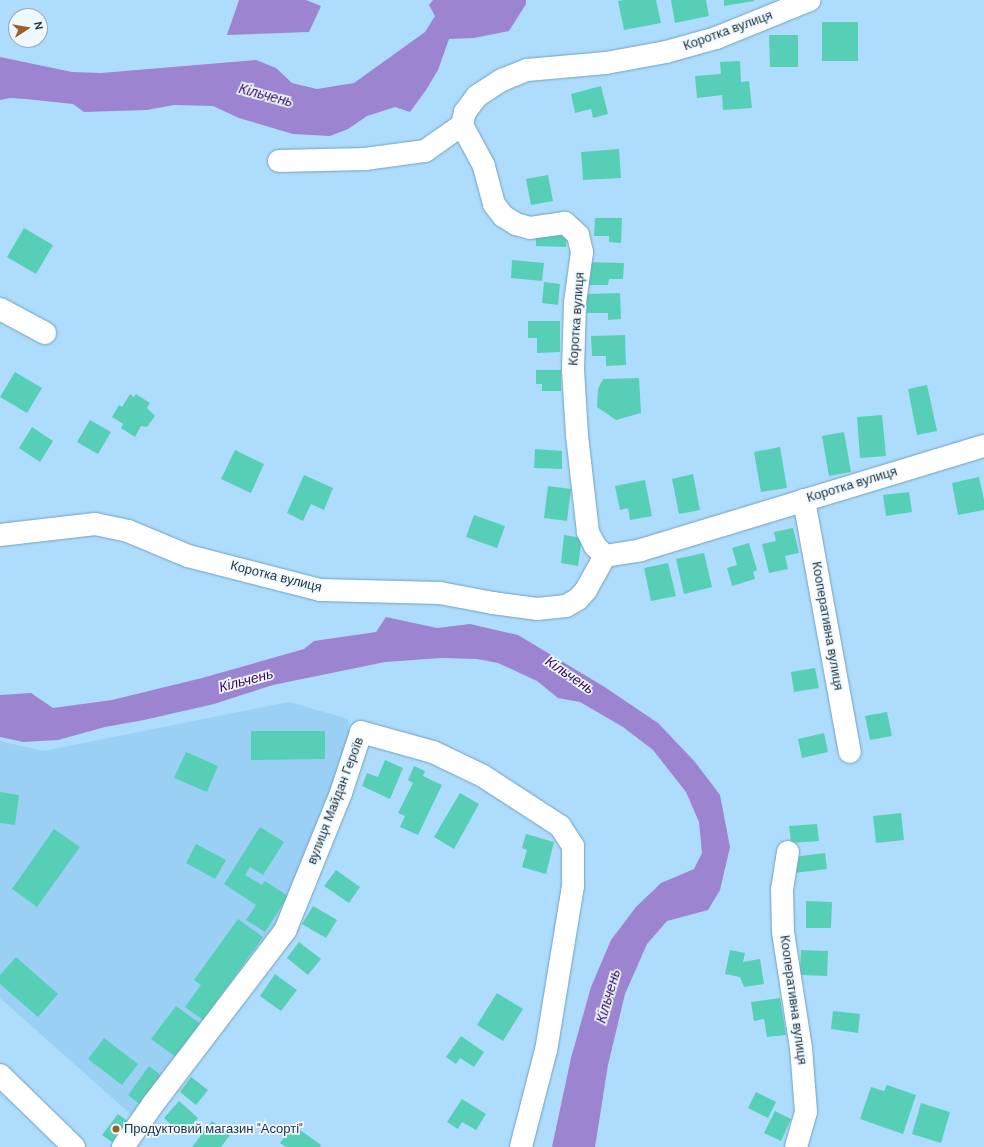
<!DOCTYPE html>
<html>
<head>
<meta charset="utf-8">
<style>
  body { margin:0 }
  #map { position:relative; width:984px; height:1147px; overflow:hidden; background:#addcfd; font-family:"DM Sans",sans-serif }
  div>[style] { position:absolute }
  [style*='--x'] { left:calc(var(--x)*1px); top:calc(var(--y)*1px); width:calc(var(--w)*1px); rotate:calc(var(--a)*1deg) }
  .built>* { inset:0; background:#9ad0f4 }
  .water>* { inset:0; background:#9d84d0 }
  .building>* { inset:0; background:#57cfb7 }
  .roads { filter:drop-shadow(0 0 1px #72a0bf) drop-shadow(0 0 1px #72a0bf) }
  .minor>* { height:22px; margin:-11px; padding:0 11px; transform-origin:11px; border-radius:11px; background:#fff }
  .dots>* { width:11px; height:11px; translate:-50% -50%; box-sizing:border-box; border:2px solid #eef8fe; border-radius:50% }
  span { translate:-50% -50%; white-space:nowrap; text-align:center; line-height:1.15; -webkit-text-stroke:3.5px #eef8fe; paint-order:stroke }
  .street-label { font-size:13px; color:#1f323f }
  .poi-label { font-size:13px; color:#1f323f }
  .left { translate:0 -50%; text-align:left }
  .water-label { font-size:14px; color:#350664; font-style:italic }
  .north { position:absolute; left:8px; top:8px; width:40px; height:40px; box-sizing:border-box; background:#eef8fe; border:1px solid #9ba9b2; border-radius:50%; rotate:78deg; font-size:11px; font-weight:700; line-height:16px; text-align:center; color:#1f323f }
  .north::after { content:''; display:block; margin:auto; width:14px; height:18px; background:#9e5f27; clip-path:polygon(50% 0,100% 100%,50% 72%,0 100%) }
</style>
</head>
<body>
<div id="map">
  <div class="built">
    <i style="clip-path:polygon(289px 702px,348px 719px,351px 749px,285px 912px,136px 1119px,0 998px,0 741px,43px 751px)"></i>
  </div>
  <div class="water">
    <i style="clip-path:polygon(239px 0,306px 0,321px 6px,309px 32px,227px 35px)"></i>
    <i style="clip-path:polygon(433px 0,526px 0,526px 4px,509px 31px,474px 38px,449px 39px,438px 70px,426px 90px,410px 112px,395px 107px,367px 116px,348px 129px,330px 136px,293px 134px,239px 118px,213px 106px,174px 105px,147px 110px,84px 112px,73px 104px,26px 99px,10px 98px,0 100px,0 57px,72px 72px,101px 73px,256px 60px,276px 68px,292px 83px,317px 89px,354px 83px,425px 32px,435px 16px,429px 5px)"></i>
    <i style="clip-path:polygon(386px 617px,437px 628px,470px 624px,518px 635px,603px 686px,658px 723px,695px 762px,720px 795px,730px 847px,720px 890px,708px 910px,667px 921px,647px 944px,625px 994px,608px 1065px,595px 1147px,552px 1147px,571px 1058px,591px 987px,611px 940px,636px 907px,661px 883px,694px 869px,702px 853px,699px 822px,686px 792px,653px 750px,623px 727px,580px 702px,558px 698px,537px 681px,498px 663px,477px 659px,442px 658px,385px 662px,273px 685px,214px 704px,144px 720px,105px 727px,58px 740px,23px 742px,0 737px,0 695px,31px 693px,53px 708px,112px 700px,202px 678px,304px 649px,314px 641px,376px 632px)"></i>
  </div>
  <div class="building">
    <i style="clip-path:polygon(624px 0,656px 0,661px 23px,624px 30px,618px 1px)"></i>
    <i style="clip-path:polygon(671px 0,706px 0,709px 16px,675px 23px)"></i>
    <i style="clip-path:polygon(724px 0,754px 0,754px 1px,724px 6px)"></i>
    <i style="clip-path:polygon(822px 22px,858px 22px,858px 61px,822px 61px)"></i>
    <i style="clip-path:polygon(769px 35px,798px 35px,798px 67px,770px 67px)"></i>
    <i style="clip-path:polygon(740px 61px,741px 82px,749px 81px,752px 108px,723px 110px,722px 95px,697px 98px,695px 76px,721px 74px,720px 62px)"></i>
    <i style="clip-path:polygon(601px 86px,608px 114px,593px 118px,591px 109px,575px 113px,571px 94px)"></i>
    <i style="clip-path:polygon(619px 149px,621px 178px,583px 180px,581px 152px)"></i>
    <i style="clip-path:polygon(548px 175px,553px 201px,531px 205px,526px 179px)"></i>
    <i style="clip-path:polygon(595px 218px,622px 218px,621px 243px,609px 242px,609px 236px,594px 236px)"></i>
    <i style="clip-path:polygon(24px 228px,53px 245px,36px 274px,7px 257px)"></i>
    <i style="clip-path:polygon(536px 229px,567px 230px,566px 247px,536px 246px)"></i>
    <i style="clip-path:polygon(512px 260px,544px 263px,542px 281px,511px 278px)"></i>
    <i style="clip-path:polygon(584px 262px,624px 263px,623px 279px,609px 279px,608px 285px,583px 285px)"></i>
    <i style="clip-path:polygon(544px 282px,560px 284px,558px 305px,542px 303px)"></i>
    <i style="clip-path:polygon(620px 293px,621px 319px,608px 320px,608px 313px,587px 313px,587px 294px)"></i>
    <i style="clip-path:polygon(528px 321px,560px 321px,560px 352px,537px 353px,537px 338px,528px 338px)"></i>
    <i style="clip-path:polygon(625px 335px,626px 365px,606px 366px,606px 356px,592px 356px,591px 336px)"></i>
    <i style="clip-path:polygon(536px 370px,561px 370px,561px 391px,542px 391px,542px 384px,536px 384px)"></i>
    <i style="clip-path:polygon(15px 372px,42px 388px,27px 413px,0 397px)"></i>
    <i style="clip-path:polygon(639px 378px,641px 413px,616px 420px,597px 407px,598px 389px,603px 379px)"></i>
    <i style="clip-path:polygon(927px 385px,937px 431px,917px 435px,908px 389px)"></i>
    <i style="clip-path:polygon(130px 394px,134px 397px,136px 394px,150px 403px,147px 408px,155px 416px,147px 427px,141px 426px,135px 437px,121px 428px,123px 424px,112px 417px,119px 405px,122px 407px)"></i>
    <i style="clip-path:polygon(882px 415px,886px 456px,860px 458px,857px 417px)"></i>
    <i style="clip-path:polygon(90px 420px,111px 432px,98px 454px,77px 442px)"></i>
    <i style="clip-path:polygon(32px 427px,53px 441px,40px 462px,19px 448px)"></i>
    <i style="clip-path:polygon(844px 432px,851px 472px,829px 476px,822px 436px)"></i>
    <i style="clip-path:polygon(780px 447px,787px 488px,761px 492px,754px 452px)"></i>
    <i style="clip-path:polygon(535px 449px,562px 451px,562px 469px,534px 468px)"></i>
    <i style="clip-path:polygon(235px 450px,264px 464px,251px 493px,221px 479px)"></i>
    <i style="clip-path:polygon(693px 474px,700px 510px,679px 514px,672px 479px)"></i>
    <i style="clip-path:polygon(304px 475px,333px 488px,324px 510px,311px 504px,303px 521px,287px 513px)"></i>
    <i style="clip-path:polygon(979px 477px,984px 500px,984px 510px,958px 515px,952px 483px)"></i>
    <i style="clip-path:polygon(645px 480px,652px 516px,630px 520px,628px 508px,620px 510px,615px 486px)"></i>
    <i style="clip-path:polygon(548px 486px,571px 489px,567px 521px,544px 518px)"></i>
    <i style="clip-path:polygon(909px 492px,912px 512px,886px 516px,883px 495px)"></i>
    <i style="clip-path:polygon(474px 515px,505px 526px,497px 548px,466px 537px)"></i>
    <i style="clip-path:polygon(793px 528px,799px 553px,785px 556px,788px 569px,769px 573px,762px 544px,776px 541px,774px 532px)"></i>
    <i style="clip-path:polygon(564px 535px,582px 538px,578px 566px,561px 563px)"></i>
    <i style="clip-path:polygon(749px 543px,757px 570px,753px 572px,755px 579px,732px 586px,727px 568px,737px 565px,732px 548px)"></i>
    <i style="clip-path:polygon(704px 553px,712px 587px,684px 594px,676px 559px)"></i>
    <i style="clip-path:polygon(668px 563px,676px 596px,651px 601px,644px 568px)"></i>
    <i style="clip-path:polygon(815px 668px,819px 688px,794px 692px,791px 672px)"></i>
    <i style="clip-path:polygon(887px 712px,892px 736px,870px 740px,865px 716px)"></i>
    <i style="clip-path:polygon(251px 731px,325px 731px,325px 759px,251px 760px)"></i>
    <i style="clip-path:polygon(824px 733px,828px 752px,802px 758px,798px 739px)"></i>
    <i style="clip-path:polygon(186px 752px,218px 766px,207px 792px,174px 778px)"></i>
    <i style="clip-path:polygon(385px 760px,403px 768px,390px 799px,362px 786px,367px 773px,378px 777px)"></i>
    <i style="clip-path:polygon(414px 766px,425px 771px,423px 776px,442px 785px,418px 835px,400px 827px,405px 816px,398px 813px,413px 783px,408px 780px)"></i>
    <i style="clip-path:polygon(0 792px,19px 795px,15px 825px,0 823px)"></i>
    <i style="clip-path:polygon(460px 793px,479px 804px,454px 849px,434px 837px)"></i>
    <i style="clip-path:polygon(901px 813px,904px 840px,876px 843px,873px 816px)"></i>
    <i style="clip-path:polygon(817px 824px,819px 841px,791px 843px,789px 826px)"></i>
    <i style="clip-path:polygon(260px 827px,284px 842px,263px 875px,250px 867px,245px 875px,262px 885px,265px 881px,288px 896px,265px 932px,246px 920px,256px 905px,224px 884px)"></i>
    <i style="clip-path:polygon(54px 829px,80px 847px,37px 907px,12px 889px)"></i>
    <i style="clip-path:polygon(526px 834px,554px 842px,546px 874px,522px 867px,527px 850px,522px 848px)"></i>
    <i style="clip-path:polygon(196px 844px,226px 860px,215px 879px,186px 863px)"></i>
    <i style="clip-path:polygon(825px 853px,827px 869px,794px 873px,792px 857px)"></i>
    <i style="clip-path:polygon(336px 870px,360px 887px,349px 903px,324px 886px)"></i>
    <i style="clip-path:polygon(806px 901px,832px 902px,831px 928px,806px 928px)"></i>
    <i style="clip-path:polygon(313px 906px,337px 920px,326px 938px,302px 924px)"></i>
    <i style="clip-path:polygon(238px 919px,263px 937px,203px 1020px,185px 1007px,201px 985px,194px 980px)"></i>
    <i style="clip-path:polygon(299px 942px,321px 959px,308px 975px,287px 958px)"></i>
    <i style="clip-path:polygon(730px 950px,745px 953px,743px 962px,760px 959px,764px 984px,744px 987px,740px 977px,725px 974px)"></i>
    <i style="clip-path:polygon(801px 950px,828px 951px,827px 976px,800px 975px)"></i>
    <i style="clip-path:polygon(16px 957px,58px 994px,38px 1017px,0 984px,0 975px)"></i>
    <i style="clip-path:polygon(275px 974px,297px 990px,281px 1011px,260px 996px)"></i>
    <i style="clip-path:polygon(497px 993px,523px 1009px,503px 1041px,477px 1025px)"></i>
    <i style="clip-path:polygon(780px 998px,786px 1035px,767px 1037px,764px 1019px,754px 1021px,751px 1002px)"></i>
    <i style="clip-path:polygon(176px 1006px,201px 1024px,176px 1057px,151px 1039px)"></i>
    <i style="clip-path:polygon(833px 1011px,860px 1014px,858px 1033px,831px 1029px)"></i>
    <i style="clip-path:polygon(461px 1036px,484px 1052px,474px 1067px,460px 1058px,456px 1064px,446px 1057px)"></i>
    <i style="clip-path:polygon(104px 1038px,138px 1064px,122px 1085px,88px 1059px)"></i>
    <i style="clip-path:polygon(149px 1066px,163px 1077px,141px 1105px,128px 1095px)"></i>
    <i style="clip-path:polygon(191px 1077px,208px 1090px,196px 1105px,180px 1092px)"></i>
    <i style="clip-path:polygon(887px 1085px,916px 1095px,903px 1134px,860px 1119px,871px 1087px,884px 1091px)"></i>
    <i style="clip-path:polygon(756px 1092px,776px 1102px,768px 1118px,748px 1108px)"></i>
    <i style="clip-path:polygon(462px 1099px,486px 1114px,476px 1130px,462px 1122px,458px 1129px,447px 1122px)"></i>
    <i style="clip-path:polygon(179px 1101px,198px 1118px,182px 1135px,164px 1118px)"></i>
    <i style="clip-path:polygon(921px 1103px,950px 1112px,941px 1143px,912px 1134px)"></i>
    <i style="clip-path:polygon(775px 1111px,791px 1119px,781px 1141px,764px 1133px)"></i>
    <i style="clip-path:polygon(118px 1114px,131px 1124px,115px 1144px,102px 1135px)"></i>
    <i style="clip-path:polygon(212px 1121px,230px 1135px,221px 1147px,192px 1147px)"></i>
    <i style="clip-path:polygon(293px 1125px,321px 1145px,320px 1147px,286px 1147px,280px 1143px)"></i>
  </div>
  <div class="roads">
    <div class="minor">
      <i style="--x:279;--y:161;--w:86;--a:-1.3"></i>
      <i style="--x:365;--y:159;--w:61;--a:-7.6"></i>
      <i style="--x:425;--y:151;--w:45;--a:-35.1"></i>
      <i style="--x:0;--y:309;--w:51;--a:28.1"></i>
      <i style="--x:804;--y:500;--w:256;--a:79.7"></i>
      <i style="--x:0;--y:535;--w:96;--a:-6.6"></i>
      <i style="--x:95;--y:524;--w:34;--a:12"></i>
      <i style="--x:128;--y:531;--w:65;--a:22.6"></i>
      <i style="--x:188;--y:556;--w:136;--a:14.4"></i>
      <i style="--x:320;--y:590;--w:120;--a:1.4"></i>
      <i style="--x:440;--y:593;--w:54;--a:10.7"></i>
      <i style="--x:493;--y:603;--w:44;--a:7.8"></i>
      <i style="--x:537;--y:609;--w:29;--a:-6"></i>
      <i style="--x:566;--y:606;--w:14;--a:-30"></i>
      <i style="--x:578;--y:599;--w:12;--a:-48"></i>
      <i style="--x:586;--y:590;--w:39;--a:-61"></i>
      <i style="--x:605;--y:556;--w:36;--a:-9"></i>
      <i style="--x:641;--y:550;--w:358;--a:-16.9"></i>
      <i style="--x:605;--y:556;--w:14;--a:-135"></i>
      <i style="--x:595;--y:546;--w:16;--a:-117"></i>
      <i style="--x:588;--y:532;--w:98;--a:-96.5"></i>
      <i style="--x:577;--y:435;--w:65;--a:-93.5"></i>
      <i style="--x:573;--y:370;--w:67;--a:-88.3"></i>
      <i style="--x:575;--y:303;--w:51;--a:-82.2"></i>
      <i style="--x:582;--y:252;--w:17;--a:-103"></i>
      <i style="--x:578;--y:235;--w:18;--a:-137"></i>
      <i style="--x:565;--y:223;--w:35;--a:172"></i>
      <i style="--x:530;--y:228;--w:15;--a:-164"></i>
      <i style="--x:516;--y:224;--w:15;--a:-148"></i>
      <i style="--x:503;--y:216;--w:15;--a:-127"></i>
      <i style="--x:494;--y:204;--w:39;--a:-105"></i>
      <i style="--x:484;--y:166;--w:47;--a:-118.2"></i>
      <i style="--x:462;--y:125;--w:13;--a:-77"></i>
      <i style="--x:465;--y:112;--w:20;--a:-53"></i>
      <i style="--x:477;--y:96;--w:30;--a:-33"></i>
      <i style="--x:502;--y:80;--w:27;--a:-22"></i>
      <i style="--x:527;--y:70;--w:79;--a:-5.1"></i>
      <i style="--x:606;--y:63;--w:61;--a:-10.4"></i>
      <i style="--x:666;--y:52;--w:52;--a:-15.6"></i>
      <i style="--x:716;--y:38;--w:101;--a:-22"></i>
      <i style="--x:788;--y:852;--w:38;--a:99"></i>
      <i style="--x:782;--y:890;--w:42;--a:88.6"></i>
      <i style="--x:783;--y:932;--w:117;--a:81.2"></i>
      <i style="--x:801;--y:1048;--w:64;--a:85.5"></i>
      <i style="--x:806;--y:1112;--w:36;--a:106"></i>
      <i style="--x:0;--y:1075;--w:103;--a:44.2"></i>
      <i style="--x:123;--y:1147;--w:52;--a:-55.1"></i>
      <i style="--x:153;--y:1104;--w:218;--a:-52.7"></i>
      <i style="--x:285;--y:931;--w:149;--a:-67.9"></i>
      <i style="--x:341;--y:793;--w:64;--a:-71.8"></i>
      <i style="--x:361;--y:732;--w:75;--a:15.5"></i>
      <i style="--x:433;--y:752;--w:55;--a:25.6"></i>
      <i style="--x:483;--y:776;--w:92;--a:33"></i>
      <i style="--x:560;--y:826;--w:24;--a:57"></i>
      <i style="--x:573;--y:846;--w:40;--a:90"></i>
      <i style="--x:573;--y:886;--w:166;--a:99.3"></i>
      <i style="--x:546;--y:1050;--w:100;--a:104.5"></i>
    </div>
  </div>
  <div class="dots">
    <i style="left:116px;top:1129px;background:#9e5f27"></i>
  </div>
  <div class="street-label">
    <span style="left:728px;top:31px;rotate:-20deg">Коротка вулиця</span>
    <span style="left:577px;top:319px;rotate:-86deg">Коротка вулиця</span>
    <span style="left:852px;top:485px;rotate:-17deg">Коротка вулиця</span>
    <span style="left:276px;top:577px;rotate:14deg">Коротка вулиця</span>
    <span style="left:827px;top:626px;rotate:80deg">Кооперативна вулиця</span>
    <span style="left:336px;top:801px;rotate:-69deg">вулиця Майдан Героїв</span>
    <span style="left:793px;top:1000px;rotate:82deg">Кооперативна вулиця</span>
  </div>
  <div class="poi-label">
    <span class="left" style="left:124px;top:1129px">Продуктовий магазин "Асорті"</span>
  </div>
  <div class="water-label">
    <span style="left:266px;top:95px;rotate:15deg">Кільчень</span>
    <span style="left:570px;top:675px;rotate:34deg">Кільчень</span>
    <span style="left:246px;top:680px;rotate:-15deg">Кільчень</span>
    <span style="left:608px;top:996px;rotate:-74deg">Кільчень</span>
  </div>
  <div class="north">N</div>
</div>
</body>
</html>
